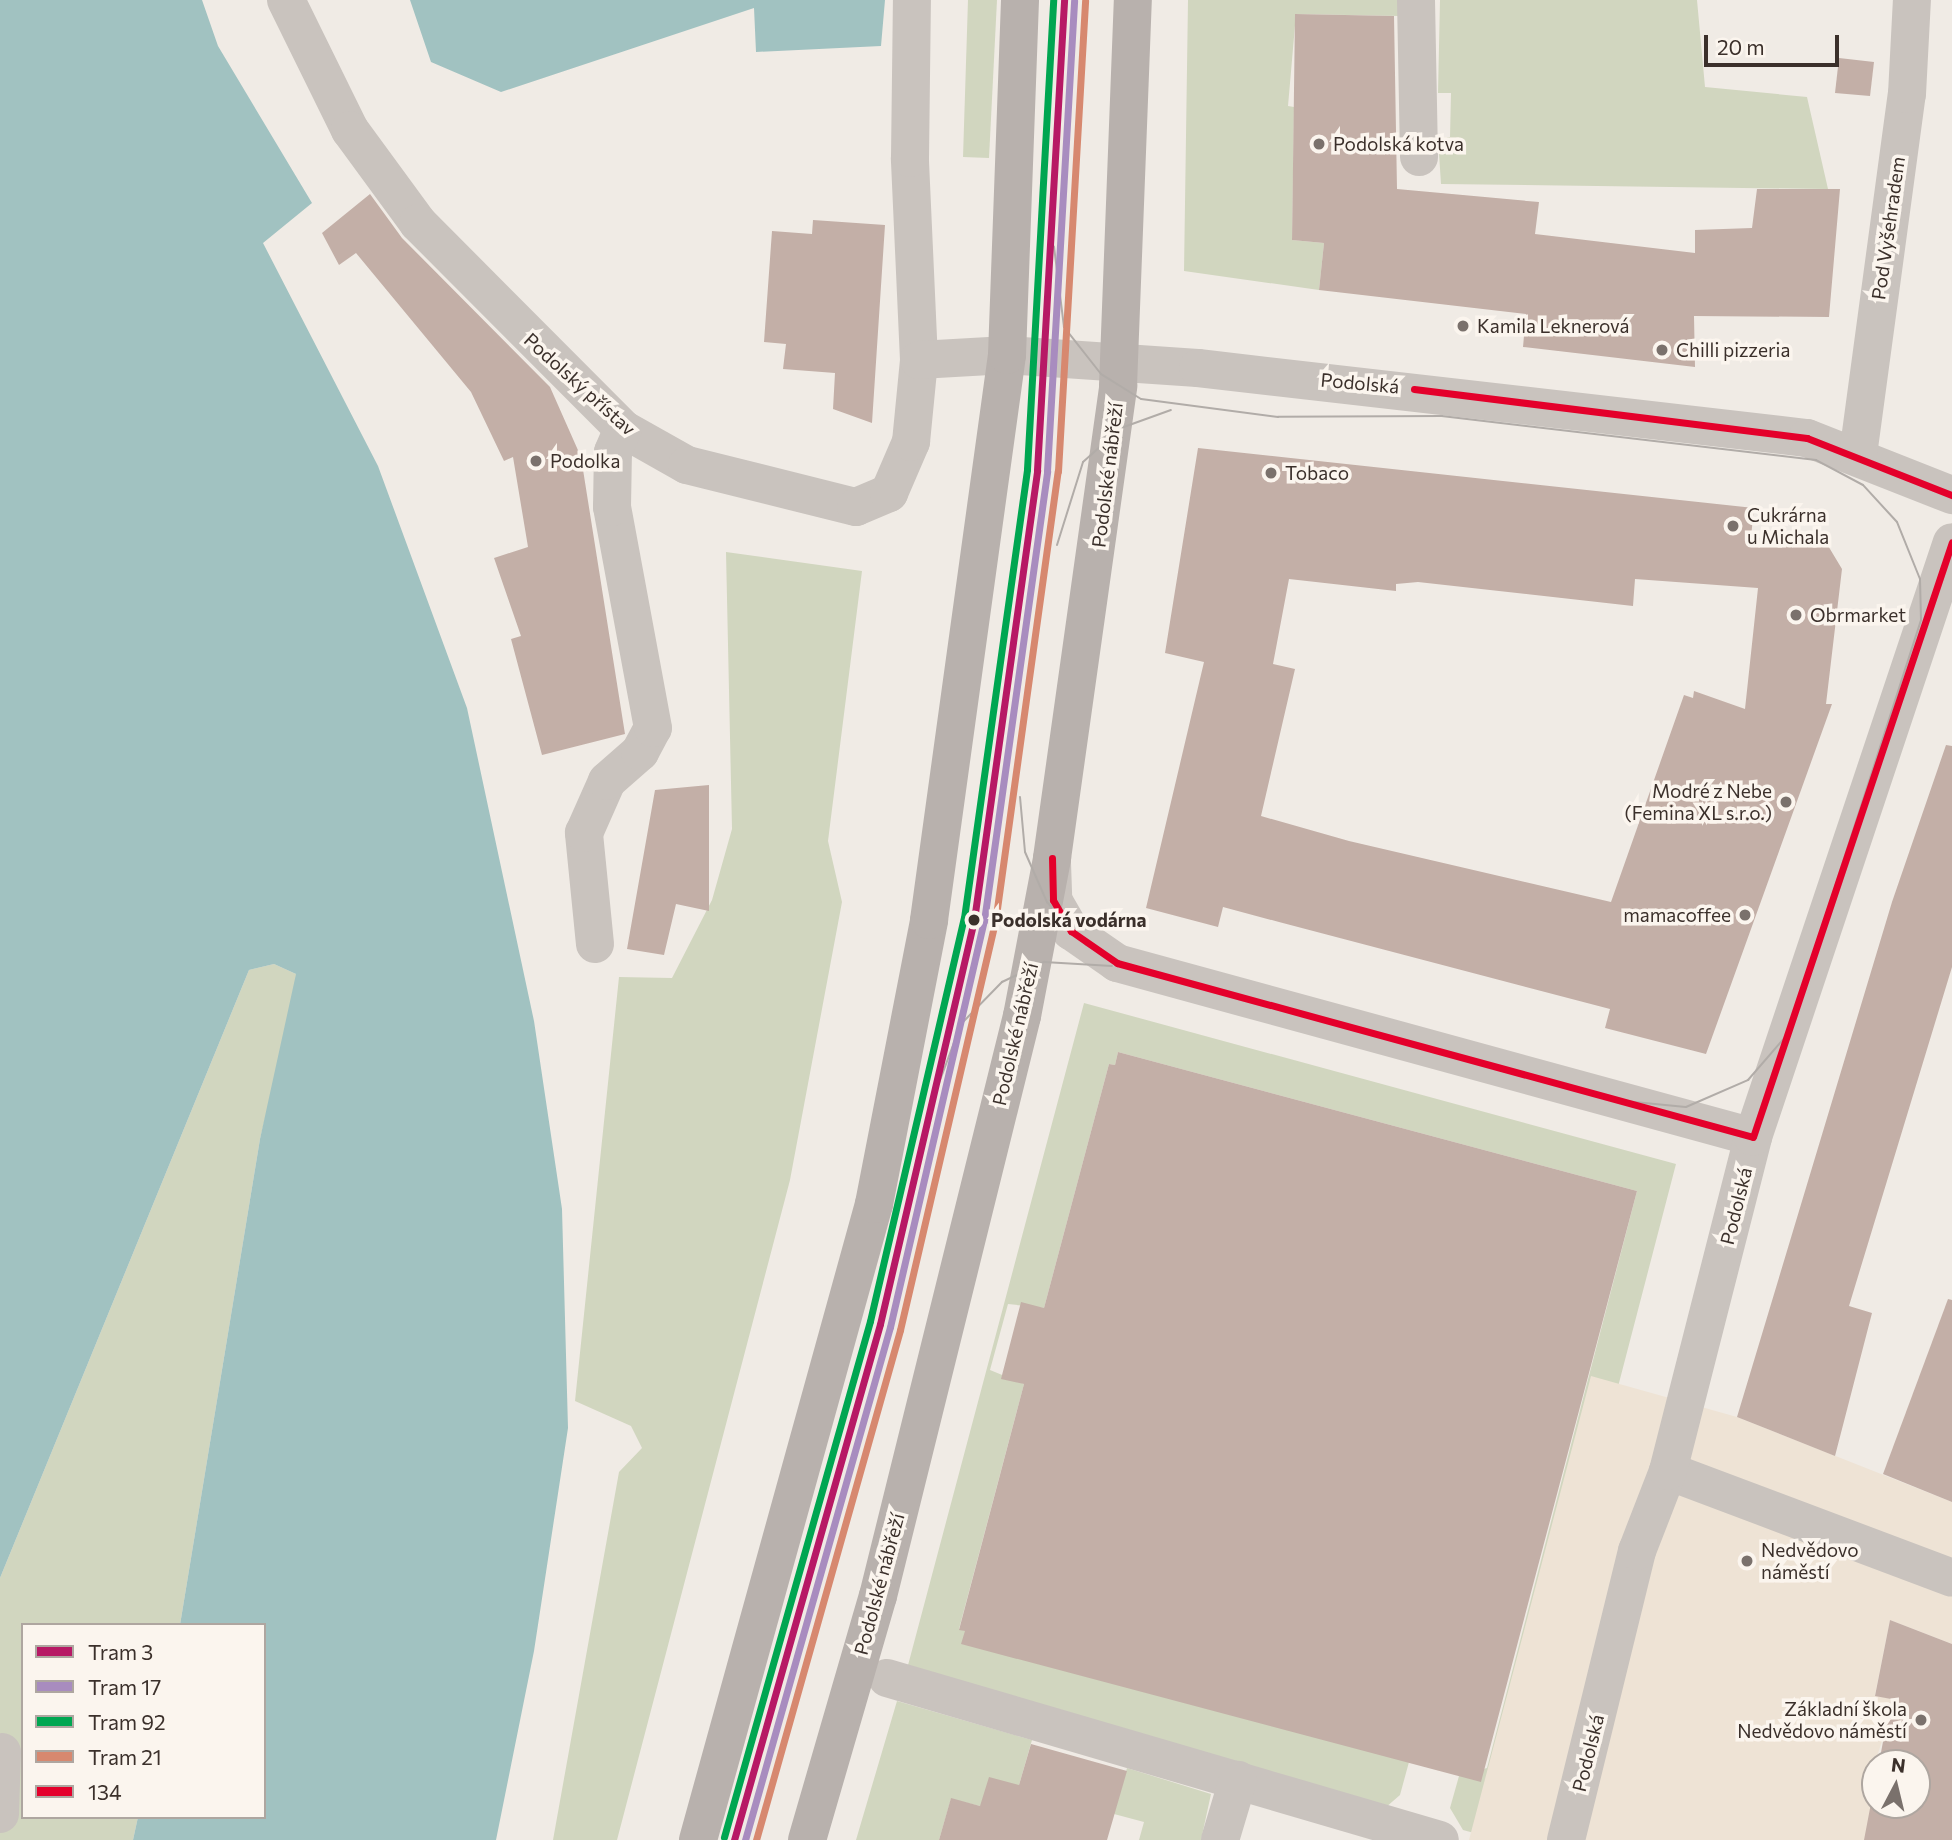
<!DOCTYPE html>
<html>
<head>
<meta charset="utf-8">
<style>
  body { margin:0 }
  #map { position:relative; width:1952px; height:1840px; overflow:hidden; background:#f0ebe5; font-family:Commissioner,sans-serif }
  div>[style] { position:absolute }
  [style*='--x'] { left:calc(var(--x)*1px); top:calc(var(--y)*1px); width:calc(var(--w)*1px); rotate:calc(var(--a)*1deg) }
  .green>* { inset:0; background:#d1d6bf }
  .plaza>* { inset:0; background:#eee3d5 }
  .water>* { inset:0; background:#a1c2c1 }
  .building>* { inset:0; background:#c3afa7 }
  .minor>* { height:38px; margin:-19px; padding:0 19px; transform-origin:19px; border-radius:19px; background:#c9c3be }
  .major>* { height:38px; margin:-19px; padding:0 19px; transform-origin:19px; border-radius:19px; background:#b8b1ad }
  .tram>* { height:2px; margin:-1px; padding:0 1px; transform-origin:1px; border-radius:1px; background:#b1aca8 }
  .bus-1>* { height:7px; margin:-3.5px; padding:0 3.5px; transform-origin:3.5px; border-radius:3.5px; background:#e4002b }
  .tram-1>* { height:7px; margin:-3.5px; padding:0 3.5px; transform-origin:3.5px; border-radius:3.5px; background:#b71965 }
  .tram-2>* { height:7px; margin:-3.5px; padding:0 3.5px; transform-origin:3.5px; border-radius:3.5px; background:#a88cbf }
  .tram-3>* { height:7px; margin:-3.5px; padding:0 3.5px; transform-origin:3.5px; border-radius:3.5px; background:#00a651 }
  .tram-4>* { height:7px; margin:-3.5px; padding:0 3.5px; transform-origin:3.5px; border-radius:3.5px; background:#d7886f }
  .dots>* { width:19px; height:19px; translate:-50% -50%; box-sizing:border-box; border:4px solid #fbf5ee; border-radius:50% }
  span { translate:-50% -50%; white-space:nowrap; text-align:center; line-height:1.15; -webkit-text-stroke:7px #fbf5ee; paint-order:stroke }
  .poi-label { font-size:19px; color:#3b302b }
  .left { translate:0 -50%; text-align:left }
  .right { translate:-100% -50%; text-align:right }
  .street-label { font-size:19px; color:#3b302b }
  .stop-label { font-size:19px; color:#3b302b; font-weight:700 }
  .legend { position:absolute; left:21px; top:1623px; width:245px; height:196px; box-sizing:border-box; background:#fbf5ee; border:2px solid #aea6a0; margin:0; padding:9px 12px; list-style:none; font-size:21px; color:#3b302b }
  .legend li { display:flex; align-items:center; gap:14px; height:35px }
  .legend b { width:35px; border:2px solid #aea6a0 }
  .north { position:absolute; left:1861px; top:1749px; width:70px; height:70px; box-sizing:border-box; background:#fbf5ee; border:2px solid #aea6a0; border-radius:50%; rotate:7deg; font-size:19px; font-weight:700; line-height:28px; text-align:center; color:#3b302b }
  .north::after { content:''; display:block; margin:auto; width:24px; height:32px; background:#7a716c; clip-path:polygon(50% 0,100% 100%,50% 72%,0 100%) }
  .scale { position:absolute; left:1704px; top:35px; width:135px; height:32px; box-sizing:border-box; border:4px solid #3b302b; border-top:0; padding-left:9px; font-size:21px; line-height:24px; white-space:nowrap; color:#3b302b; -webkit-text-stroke:5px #fbf5ee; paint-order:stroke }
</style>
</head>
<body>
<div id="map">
  <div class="green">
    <i style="clip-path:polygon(968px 0,997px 0,989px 158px,963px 157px)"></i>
    <i style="clip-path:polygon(1188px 0,1402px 0,1399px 16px,1296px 14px,1288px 106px,1294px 107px,1292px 240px,1324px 243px,1319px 290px,1184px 271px)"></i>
    <i style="clip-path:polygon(1440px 0,1697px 0,1705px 87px,1807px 97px,1828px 189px,1441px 184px,1438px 138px,1450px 137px,1451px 93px,1438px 93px)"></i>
    <i style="clip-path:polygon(726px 552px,862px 571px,828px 841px,842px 902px,790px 1180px,617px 1840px,553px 1840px,619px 1472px,642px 1448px,631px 1426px,575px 1401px,619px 977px,672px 978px,712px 900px,732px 829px)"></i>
    <i style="clip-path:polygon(274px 964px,296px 974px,295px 996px,260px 1139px,180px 1625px,23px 1625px,23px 1817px,138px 1817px,133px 1840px,0 1840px,0 1578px,249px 970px)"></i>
    <i style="clip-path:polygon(1084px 1003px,1676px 1164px,1500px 1840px,1463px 1830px,1450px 1808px,1459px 1776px,1487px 1768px,1637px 1191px,1118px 1052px,1115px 1065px,1109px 1064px,1044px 1308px,1008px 1304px,990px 1370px,1024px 1384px,959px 1629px,1409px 1762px,1400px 1795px,1385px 1808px,907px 1669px)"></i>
    <i style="clip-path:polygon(897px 1701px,1032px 1740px,1019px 1785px,980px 1806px,951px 1799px,939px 1840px,856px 1840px)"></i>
    <i style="clip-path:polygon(1127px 1768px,1211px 1794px,1201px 1840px,1139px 1840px,1144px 1822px,1114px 1814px)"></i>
  </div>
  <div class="plaza">
    <i style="clip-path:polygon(1591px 1376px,1737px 1417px,1952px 1502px,1952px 1644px,1890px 1620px,1875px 1695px,1895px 1700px,1875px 1763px,1867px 1840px,1469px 1840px)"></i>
  </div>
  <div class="water">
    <i style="clip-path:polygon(0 0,202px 0,218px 46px,312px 203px,263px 243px,378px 466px,467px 708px,534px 1021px,562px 1209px,568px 1428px,534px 1651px,496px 1840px,133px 1840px,138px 1817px,264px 1817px,264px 1625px,180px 1625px,260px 1139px,296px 974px,274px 964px,249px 970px,0 1578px)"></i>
    <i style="clip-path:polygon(410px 0,885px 0,881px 46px,756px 52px,754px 8px,501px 92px,431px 62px)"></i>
  </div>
  <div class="building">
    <i style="clip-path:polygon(1295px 14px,1394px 16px,1397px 189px,1539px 202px,1535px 234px,1695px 253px,1695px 230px,1752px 228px,1757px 189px,1840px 189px,1829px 317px,1694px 316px,1695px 367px,1523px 347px,1526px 314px,1319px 290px,1324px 243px,1292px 240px)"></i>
    <i style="clip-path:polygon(1839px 58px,1874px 62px,1870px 96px,1835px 93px)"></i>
    <i style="clip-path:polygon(370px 194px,402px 238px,550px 387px,581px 457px,625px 734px,542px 755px,511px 639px,521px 636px,494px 558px,528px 547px,513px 457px,504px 461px,471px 392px,356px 253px,339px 265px,322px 233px)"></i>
    <i style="clip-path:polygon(813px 220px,885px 225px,872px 423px,833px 409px,835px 373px,783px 369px,786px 344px,764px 342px,772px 231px,812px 234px)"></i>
    <i style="clip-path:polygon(evenodd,1198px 448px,1754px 508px,1751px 537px,1827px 544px,1842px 569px,1826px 704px,1832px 704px,1706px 1054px,1605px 1028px,1610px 1009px,1279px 922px,1223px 907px,1218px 927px,1146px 908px,1204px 662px,1165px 653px,1198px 448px,1289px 579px,1396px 591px,1396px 584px,1418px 582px,1633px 606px,1635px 579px,1758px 588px,1745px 709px,1694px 691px,1693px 698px,1684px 695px,1611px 902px,1349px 841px,1261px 816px,1295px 669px,1273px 664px,1289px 579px)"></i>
    <i style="clip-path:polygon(1946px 745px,1952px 746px,1952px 967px,1849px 1306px,1872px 1313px,1835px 1456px,1737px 1417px,1892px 902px)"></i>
    <i style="clip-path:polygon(709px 785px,709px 911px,676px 904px,664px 955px,627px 949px,655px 790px)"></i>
    <i style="clip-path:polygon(1118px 1052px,1637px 1191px,1481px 1782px,961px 1644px,965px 1631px,959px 1630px,1024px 1384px,1001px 1379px,1021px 1302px,1044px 1308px,1109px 1064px,1115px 1065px)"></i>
    <i style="clip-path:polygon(1948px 1299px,1952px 1300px,1952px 1502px,1883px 1474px)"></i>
    <i style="clip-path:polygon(1890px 1620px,1952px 1644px,1952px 1840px,1864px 1840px,1875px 1782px,1875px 1805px,1917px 1805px,1917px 1763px,1879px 1763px,1891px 1699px,1875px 1696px)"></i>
    <i style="clip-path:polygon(1031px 1744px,1127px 1771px,1107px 1840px,939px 1840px,951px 1798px,980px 1806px,989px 1777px,1019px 1785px)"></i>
  </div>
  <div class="minor">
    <i style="--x:286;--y:0;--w:145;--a:63.8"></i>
    <i style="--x:350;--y:130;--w:115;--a:53.8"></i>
    <i style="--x:418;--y:223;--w:291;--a:45.1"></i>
    <i style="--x:623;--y:429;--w:73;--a:29.4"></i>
    <i style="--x:687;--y:465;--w:174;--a:14"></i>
    <i style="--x:856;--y:507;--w:36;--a:-23"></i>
    <i style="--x:889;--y:493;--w:56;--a:-66.7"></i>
    <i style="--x:911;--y:442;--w:82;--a:-84.4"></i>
    <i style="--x:919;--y:360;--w:202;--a:-92.6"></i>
    <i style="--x:910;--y:158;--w:158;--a:-89.3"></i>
    <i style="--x:1416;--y:0;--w:157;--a:88.9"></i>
    <i style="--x:919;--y:360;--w:88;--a:-3.3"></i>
    <i style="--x:1007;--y:355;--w:191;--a:3.9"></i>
    <i style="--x:1198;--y:368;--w:613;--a:6.56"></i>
    <i style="--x:1807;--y:438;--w:156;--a:21.5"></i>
    <i style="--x:1858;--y:455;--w:364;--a:-82.3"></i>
    <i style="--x:1907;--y:94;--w:94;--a:-87"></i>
    <i style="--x:1052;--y:863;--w:37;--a:88"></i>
    <i style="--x:1053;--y:900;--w:36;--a:60"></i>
    <i style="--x:1071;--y:931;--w:56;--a:34.8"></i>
    <i style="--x:1117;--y:963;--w:659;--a:15.3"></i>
    <i style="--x:595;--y:944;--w:112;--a:-95.7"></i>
    <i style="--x:584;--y:833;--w:57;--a:-66.1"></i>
    <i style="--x:607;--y:781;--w:44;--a:-41.3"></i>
    <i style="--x:640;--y:752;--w:27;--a:-62"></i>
    <i style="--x:653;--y:728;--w:225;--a:-100.5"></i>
    <i style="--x:612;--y:507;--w:55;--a:-89"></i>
    <i style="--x:613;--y:452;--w:25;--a:-67"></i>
    <i style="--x:1668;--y:1471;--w:303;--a:20.6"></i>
    <i style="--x:887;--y:1678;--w:576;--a:16.33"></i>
    <i style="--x:0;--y:1814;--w:62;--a:-88.2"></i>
    <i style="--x:1220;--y:1840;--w:63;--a:-73.3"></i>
    <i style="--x:1566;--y:1840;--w:298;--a:-76.2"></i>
    <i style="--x:1637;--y:1551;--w:86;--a:-68.8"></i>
    <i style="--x:1668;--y:1471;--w:345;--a:-75.7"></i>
    <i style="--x:1753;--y:1137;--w:627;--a:-71.51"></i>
  </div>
  <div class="major">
    <i style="--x:698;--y:1840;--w:660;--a:-74.53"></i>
    <i style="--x:874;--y:1204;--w:289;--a:-79"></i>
    <i style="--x:929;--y:920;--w:570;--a:-82.14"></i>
    <i style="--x:1007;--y:355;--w:355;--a:-87.9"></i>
    <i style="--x:807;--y:1840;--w:254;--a:-73.8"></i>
    <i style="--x:878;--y:1596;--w:598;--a:-76.06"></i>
    <i style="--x:1022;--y:1016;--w:161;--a:-79.2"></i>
    <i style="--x:1052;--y:858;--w:477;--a:-82"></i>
    <i style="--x:1118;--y:386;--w:386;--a:-87.8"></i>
  </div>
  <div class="tram">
    <i style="--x:1057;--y:545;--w:87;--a:-72.6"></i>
    <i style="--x:1083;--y:462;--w:51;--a:-41.8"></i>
    <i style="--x:1121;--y:428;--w:53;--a:-19.8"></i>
    <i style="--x:1020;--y:797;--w:55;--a:84.8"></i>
    <i style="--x:1025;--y:852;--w:55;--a:66.3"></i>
    <i style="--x:1047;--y:902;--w:58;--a:47.8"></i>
    <i style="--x:1086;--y:945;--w:36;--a:30"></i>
    <i style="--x:1117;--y:963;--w:516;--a:15.41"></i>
    <i style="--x:1614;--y:1100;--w:72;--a:5.6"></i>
    <i style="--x:1686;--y:1107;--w:68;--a:-23.5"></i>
    <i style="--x:1748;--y:1080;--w:60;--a:-49.1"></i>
    <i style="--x:1787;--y:1035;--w:436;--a:-72.1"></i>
    <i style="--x:1921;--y:620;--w:41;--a:-91.4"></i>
    <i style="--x:1920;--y:579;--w:61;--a:-112"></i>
    <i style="--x:1897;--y:522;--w:50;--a:-132.6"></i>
    <i style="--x:1863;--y:485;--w:53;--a:-152"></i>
    <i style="--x:1816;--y:460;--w:377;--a:-173.3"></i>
    <i style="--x:1442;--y:416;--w:164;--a:179.7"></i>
    <i style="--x:1278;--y:417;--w:138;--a:-172.5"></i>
    <i style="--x:1141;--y:399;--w:47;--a:-148"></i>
    <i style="--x:1101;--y:374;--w:60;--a:-128.2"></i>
    <i style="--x:1064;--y:327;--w:81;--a:-97.1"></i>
    <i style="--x:939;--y:1083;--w:63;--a:-69.6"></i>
    <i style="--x:961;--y:1024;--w:59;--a:-45.7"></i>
    <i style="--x:1002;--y:982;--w:47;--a:-25.5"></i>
    <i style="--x:1044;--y:962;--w:68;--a:3.4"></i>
  </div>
  <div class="bus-1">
    <i style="--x:1414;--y:389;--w:396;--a:7.1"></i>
    <i style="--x:1807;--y:438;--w:156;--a:21.5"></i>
    <i style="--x:1052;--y:858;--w:42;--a:88.6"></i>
    <i style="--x:1053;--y:900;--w:36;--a:60"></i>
    <i style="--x:1071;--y:931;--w:56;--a:34.8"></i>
    <i style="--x:1117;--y:963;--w:659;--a:15.3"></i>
    <i style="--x:1753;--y:1137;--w:627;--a:-71.51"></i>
  </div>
  <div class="tram-1">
    <i style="--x:734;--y:1840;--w:536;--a:-74.2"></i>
    <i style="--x:880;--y:1324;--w:415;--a:-76.9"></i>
    <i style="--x:974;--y:920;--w:454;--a:-82"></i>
    <i style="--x:1037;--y:470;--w:471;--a:-86.7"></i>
  </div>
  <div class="tram-2">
    <i style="--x:745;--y:1840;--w:533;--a:-74.22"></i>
    <i style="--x:890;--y:1327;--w:417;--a:-77"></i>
    <i style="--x:984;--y:921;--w:454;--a:-82"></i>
    <i style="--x:1047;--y:471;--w:471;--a:-86.7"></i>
  </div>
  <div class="tram-3">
    <i style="--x:724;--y:1837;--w:536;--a:-74.2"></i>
    <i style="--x:870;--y:1321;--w:414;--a:-76.9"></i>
    <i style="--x:964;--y:918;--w:453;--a:-82"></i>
    <i style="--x:1027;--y:469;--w:470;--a:-86.8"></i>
  </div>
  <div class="tram-4">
    <i style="--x:756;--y:1840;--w:530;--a:-74.23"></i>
    <i style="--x:900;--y:1330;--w:418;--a:-76.9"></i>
    <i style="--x:995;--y:923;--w:456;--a:-82.1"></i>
    <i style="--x:1058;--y:471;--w:471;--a:-86.7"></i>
  </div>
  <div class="dots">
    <i style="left:1319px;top:144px;background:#7a716c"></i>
    <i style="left:1463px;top:326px;background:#7a716c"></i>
    <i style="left:1662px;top:350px;background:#7a716c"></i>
    <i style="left:536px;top:461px;background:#7a716c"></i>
    <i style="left:1271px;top:473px;background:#7a716c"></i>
    <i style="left:1733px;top:526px;background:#7a716c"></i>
    <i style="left:1796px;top:615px;background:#7a716c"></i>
    <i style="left:1786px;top:802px;background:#7a716c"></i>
    <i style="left:1745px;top:915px;background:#7a716c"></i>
    <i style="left:974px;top:920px;background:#3b302b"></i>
    <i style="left:1747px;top:1561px;background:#7a716c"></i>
    <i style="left:1921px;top:1720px;background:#7a716c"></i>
  </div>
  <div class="poi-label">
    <span class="left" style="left:1333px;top:144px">Podolská kotva</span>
    <span class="left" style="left:1477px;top:326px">Kamila Leknerová</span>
    <span class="left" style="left:1676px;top:350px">Chilli pizzeria</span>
    <span class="left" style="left:550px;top:461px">Podolka</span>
    <span class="left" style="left:1285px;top:473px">Tobaco</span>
    <span class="left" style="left:1747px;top:526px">Cukrárna<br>u Michala</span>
    <span class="left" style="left:1810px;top:615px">Obrmarket</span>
    <span class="right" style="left:1772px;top:802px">Modré z Nebe<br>(Femina XL s.r.o.)</span>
    <span class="right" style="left:1731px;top:915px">mamacoffee</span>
    <span class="left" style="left:1761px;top:1561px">Nedvědovo<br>náměstí</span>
    <span class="right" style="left:1907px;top:1720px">Základní škola<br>Nedvědovo náměstí</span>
  </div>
  <div class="street-label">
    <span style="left:1888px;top:228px;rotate:-82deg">Pod Vyšehradem</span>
    <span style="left:1360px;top:383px;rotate:5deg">Podolská</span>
    <span style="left:580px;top:384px;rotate:42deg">Podolský přístav</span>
    <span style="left:1107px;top:475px;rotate:-83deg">Podolské nábřeží</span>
    <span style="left:1015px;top:1034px;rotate:-77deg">Podolské nábřeží</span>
    <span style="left:1736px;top:1206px;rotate:-76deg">Podolská</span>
    <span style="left:879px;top:1584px;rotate:-75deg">Podolské nábřeží</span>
    <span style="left:1588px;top:1753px;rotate:-76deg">Podolská</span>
  </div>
  <div class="stop-label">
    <span class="left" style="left:991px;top:920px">Podolská vodárna</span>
  </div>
  <ul class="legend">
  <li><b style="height:9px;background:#b71965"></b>Tram 3</li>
  <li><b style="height:9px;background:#a88cbf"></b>Tram 17</li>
  <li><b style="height:9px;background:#00a651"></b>Tram 92</li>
  <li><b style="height:9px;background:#d7886f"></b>Tram 21</li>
  <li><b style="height:9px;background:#e4002b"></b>134</li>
  </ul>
  <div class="north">N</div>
  <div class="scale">20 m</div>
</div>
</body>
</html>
